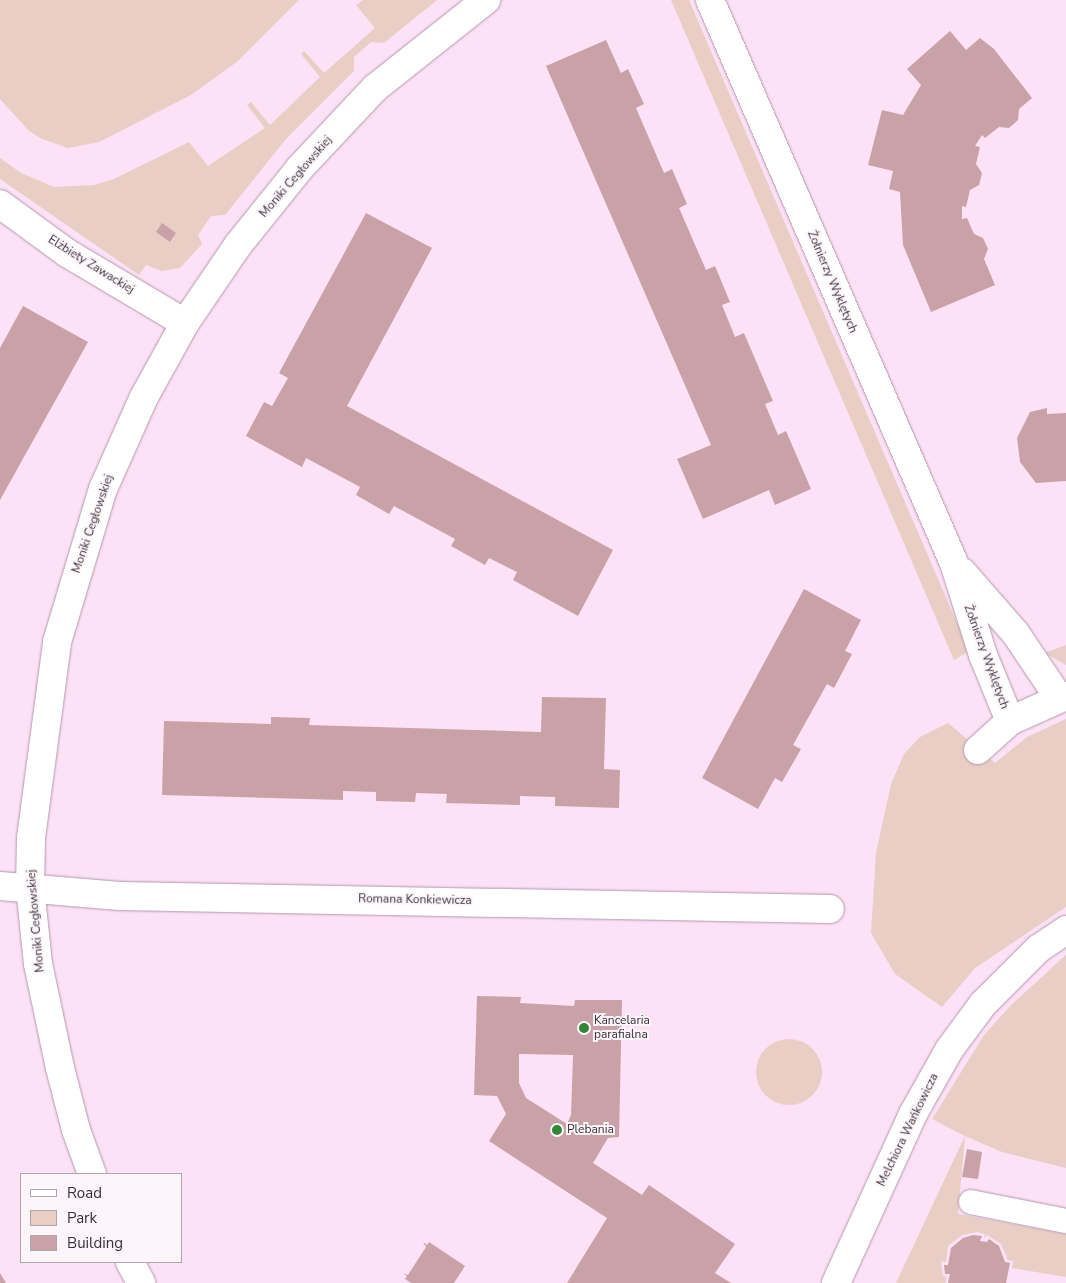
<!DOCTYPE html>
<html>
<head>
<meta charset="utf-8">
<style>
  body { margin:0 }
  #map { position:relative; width:1066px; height:1283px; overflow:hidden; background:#fde1f6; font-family:"Nunito Sans",sans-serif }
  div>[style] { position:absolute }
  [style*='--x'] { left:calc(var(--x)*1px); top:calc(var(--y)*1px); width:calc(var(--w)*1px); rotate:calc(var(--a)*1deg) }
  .green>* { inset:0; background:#e8cec4 }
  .round { border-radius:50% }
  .building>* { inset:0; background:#c8a2a7 }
  .roads { filter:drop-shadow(0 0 1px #b298ab) drop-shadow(0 0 1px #b298ab) }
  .lane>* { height:24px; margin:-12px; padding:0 12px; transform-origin:12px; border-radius:12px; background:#fff }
  .street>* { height:28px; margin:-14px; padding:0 14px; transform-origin:14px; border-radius:14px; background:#fff }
  .dots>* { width:14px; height:14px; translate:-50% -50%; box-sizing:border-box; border:2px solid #fcf6fa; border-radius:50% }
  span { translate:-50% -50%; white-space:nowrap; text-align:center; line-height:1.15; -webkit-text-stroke:4px #fcf6fa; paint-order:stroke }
  .street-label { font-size:12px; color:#3a2f37 }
  .poi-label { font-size:12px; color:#3a2f37 }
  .left { translate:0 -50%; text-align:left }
  .legend { position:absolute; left:20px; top:1173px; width:162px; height:90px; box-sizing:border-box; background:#fcf6fa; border:1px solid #aea6ac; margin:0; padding:6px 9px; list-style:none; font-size:15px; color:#3a2f37 }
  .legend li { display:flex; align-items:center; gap:10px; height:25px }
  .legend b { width:25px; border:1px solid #aea6ac }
</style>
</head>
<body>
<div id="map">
  <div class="green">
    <i style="clip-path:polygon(0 0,299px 0,238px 61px,191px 95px,99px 142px,68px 148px,42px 139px,29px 131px,0 99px)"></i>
    <i style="clip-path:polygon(363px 0,437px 0,384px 43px,371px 42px,354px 57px,354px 71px,286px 139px,225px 215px,211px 216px,198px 235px,202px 244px,180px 268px,162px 271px,146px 265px,139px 275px,0 179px,0 158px,21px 173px,54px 187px,94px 185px,114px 179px,189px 142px,208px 166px,265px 128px,247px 105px,251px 102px,270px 125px,320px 77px,301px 54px,304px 51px,324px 73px,375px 28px,356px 5px)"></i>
    <i style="clip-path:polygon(671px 0,689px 0,969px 651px,954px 660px)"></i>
    <i style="clip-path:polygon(1066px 645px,1066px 665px,1045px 653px)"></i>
    <i style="clip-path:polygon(1066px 719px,1066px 907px,975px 968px,942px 1007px,895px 974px,871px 933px,876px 853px,891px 784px,904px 754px,920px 737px,948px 723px,995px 763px,1027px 737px)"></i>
    <i style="clip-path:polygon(1066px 955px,1066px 1168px,1002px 1152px,965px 1136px,958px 1214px,1066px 1234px,1066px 1277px,1012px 1268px,1013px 1261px,1008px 1260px,1001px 1244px,987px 1235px,984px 1238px,985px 1234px,977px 1232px,962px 1235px,948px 1246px,946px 1262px,941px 1261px,943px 1276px,947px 1277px,945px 1283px,896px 1283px,965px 1136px,932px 1119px,984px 1035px,1010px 1006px)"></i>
    <i class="round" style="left:756px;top:1039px;width:66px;height:66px"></i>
  </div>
  <div class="building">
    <i style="clip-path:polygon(950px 31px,966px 50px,980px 38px,994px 49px,1032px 98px,1019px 109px,1018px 120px,1009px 128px,999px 127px,985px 138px,982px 135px,975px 146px,980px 147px,976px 164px,982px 173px,979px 185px,970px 190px,966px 207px,962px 206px,962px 219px,967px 218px,974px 234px,983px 238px,988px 249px,984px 259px,995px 285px,931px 312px,903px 245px,900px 192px,889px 189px,893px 171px,868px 165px,882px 110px,903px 115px,921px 85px,907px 69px)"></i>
    <i style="clip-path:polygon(606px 40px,621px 73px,628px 69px,644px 104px,636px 108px,664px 173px,672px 169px,687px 204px,679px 208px,706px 270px,715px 266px,730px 302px,722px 305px,735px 337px,744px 333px,773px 401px,765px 404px,778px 435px,786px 431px,811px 489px,775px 505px,769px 490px,703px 519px,677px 459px,711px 445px,546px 66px)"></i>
    <i style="clip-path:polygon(366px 213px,432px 248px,347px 406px,613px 550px,578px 616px,513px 580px,517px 572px,489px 558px,485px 565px,451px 546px,455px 539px,394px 506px,389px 514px,356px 495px,360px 487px,306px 458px,302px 467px,246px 436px,264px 402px,272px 406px,288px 378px,279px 373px)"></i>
    <i style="clip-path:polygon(162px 223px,176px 233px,170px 242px,156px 232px)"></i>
    <i style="clip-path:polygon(23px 306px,88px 342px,0 500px,0 348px)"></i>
    <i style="clip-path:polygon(1047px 408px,1047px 414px,1066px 413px,1066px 481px,1036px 483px,1020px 462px,1017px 438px,1030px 412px)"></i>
    <i style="clip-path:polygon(804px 589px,861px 620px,845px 651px,852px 654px,834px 688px,827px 684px,793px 745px,801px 749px,782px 782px,775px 778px,758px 809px,702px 778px)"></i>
    <i style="clip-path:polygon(542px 697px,606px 698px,604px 769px,620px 770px,619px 808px,555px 806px,555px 797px,520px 796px,520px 805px,446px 803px,447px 794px,416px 793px,415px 802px,376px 801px,376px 792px,343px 791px,343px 800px,162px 795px,164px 721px,271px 724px,271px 717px,310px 718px,309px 725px,541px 732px)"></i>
    <i style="clip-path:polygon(evenodd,477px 996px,521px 997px,520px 1003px,574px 1006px,575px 1000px,622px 1000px,619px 1137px,608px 1138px,593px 1163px,642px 1195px,649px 1185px,735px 1244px,715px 1273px,731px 1283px,567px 1283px,607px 1218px,489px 1141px,506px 1114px,497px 1096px,474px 1095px,477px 996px,519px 1054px,573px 1055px,571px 1115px,567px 1124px,526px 1098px,519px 1083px,519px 1054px)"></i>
    <i style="clip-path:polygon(967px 1149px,982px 1152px,978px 1179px,962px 1177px)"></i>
    <i style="clip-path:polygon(973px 1235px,982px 1236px,980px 1241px,987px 1242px,989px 1239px,999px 1246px,1005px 1262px,1010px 1263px,1006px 1283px,948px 1283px,950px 1274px,945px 1274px,944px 1265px,948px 1265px,951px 1248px,963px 1238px)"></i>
    <i style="clip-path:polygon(423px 1242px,427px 1245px,429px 1242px,465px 1266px,454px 1283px,411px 1283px,405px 1279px,407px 1276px,403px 1273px,408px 1275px,426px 1247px)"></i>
    <i style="clip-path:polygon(0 1273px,6px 1283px,0 1283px)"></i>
  </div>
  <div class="roads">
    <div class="lane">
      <i style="--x:971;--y:1202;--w:97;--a:11.3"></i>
    </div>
    <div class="street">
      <i style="--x:710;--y:0;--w:614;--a:66.57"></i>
      <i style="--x:954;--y:563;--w:96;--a:72.5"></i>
      <i style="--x:983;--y:655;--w:71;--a:67.8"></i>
      <i style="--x:0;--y:204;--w:83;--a:36.2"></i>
      <i style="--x:67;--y:253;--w:137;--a:30.7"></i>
      <i style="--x:962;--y:572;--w:82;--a:48.9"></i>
      <i style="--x:1016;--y:634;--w:77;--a:56.1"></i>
      <i style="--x:978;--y:750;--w:43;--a:-42.2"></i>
      <i style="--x:1010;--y:721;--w:61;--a:-24.1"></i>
      <i style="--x:0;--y:886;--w:120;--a:4.8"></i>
      <i style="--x:120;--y:896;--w:710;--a:1.05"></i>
      <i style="--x:92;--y:1174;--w:47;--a:-110"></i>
      <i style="--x:76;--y:1130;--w:64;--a:-104.5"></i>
      <i style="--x:60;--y:1068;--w:106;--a:-101.9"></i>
      <i style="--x:38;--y:964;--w:77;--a:-95.9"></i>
      <i style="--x:30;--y:887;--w:49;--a:-88.8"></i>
      <i style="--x:31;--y:838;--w:198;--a:-82.4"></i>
      <i style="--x:57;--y:642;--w:160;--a:-73.3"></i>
      <i style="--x:103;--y:489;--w:98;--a:-66"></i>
      <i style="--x:143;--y:399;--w:87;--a:-61.1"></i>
      <i style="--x:185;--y:323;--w:94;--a:-55.8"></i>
      <i style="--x:238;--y:245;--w:97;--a:-51.2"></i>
      <i style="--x:299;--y:169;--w:111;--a:-46.8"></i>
      <i style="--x:375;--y:88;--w:142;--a:-38.4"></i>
      <i style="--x:130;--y:1262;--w:24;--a:62"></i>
      <i style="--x:836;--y:1283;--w:186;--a:-65.5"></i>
      <i style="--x:913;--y:1114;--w:73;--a:-60.6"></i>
      <i style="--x:949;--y:1050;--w:57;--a:-53.5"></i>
      <i style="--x:983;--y:1004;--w:78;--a:-45"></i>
      <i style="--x:1038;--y:949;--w:34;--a:-34"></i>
    </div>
  </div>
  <div class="dots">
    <i style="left:584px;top:1028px;background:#308837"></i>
    <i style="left:557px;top:1130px;background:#308837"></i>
  </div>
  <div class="street-label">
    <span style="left:296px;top:177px;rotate:-49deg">Moniki Cegłowskiej</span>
    <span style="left:91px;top:265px;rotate:32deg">Elżbiety Zawackiej</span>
    <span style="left:832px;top:282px;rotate:67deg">Żołnierzy Wyklętych</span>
    <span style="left:93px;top:524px;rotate:-71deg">Moniki Cegłowskiej</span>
    <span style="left:986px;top:657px;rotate:70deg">Żołnierzy Wyklętych</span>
    <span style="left:415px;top:900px;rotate:1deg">Romana Konkiewicza</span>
    <span style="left:36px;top:921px;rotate:-95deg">Moniki Cegłowskiej</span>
    <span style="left:908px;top:1130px;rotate:-64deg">Melchiora Wańkowicza</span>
  </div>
  <div class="poi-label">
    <span class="left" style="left:594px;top:1028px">Kancelaria<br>parafialna</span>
    <span class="left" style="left:567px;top:1130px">Plebania</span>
  </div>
  <ul class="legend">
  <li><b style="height:6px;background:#fff"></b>Road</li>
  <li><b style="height:14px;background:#e8cec4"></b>Park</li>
  <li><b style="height:14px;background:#c8a2a7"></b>Building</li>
  </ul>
</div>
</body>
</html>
